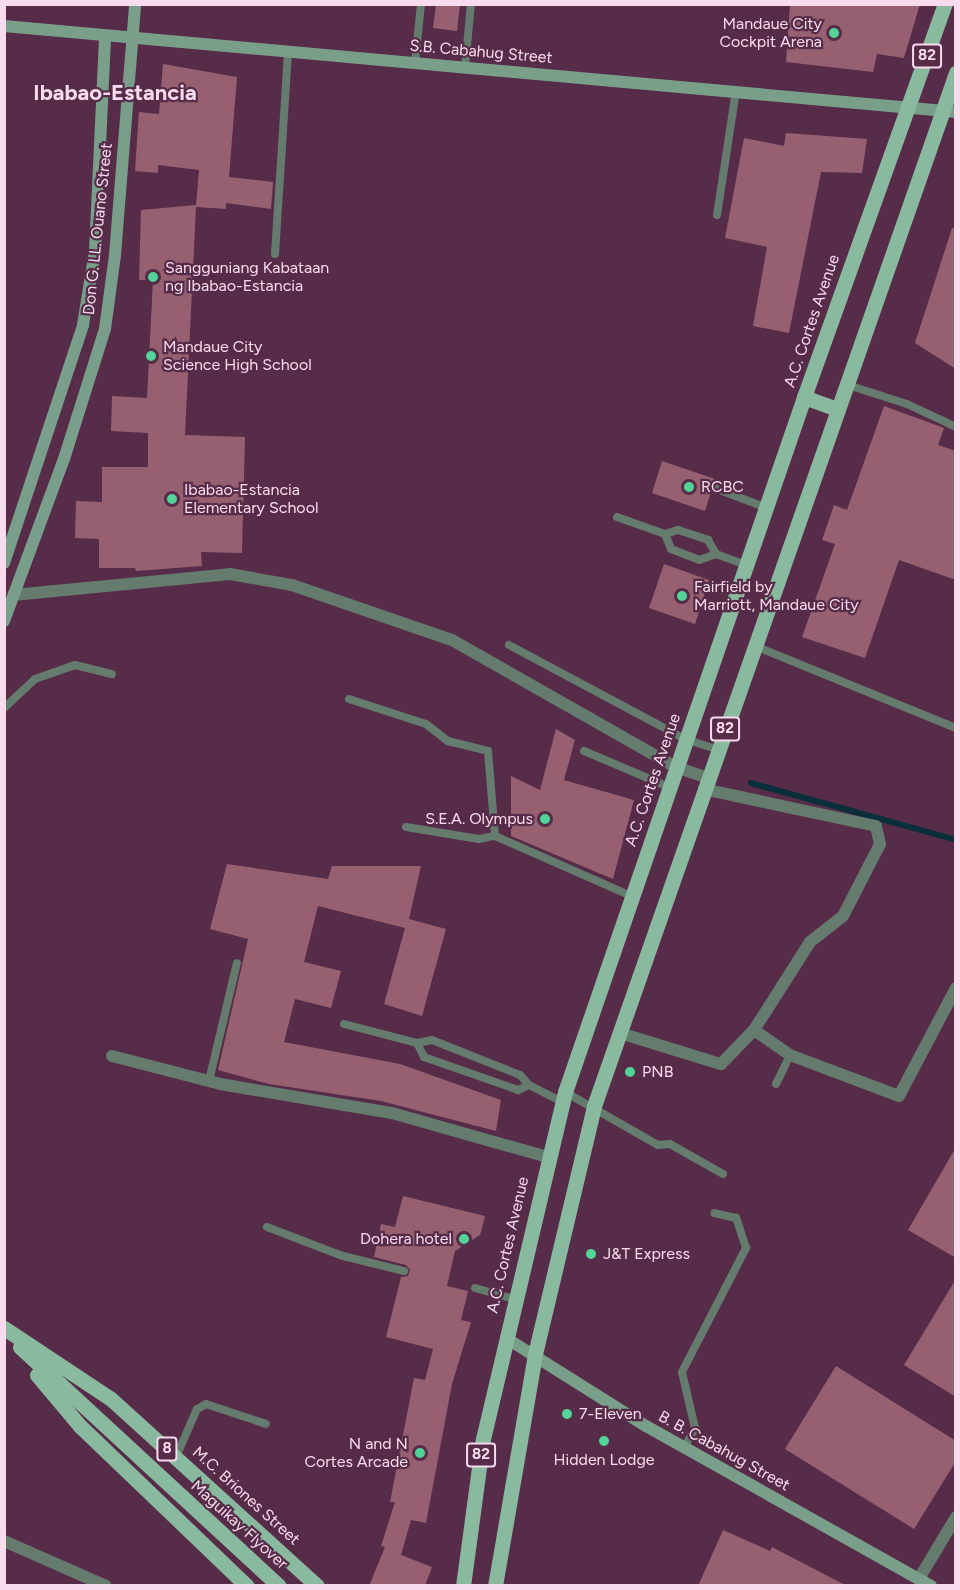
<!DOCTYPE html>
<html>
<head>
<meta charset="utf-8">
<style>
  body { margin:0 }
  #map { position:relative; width:960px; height:1590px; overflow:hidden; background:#562c49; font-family:Figtree,sans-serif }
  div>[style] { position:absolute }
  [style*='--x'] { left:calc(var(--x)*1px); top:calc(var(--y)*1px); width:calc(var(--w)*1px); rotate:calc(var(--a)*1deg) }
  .stream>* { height:6px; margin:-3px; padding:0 3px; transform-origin:3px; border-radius:3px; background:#082f3a }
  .building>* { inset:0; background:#976071 }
  .lane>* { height:8px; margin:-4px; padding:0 4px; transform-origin:4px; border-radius:4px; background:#647b6e }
  .street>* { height:12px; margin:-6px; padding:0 6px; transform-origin:6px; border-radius:6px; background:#647b6e }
  .secondary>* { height:12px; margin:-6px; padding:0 6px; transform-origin:6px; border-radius:6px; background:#799e89 }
  .primary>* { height:15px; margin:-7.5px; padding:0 7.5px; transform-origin:7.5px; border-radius:7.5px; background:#89b99e }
  .dots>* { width:16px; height:16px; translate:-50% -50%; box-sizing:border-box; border:3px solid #562c49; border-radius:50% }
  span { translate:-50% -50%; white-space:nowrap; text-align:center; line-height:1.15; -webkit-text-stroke:4.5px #562c49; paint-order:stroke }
  .shield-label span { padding:2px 4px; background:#562c49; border:2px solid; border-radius:4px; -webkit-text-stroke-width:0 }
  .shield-label { font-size:15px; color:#f8dcee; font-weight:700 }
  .poi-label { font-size:16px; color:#f8dcee }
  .right { translate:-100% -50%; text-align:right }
  .left { translate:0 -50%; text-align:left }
  .street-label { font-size:16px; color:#f8dcee }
  .district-label { font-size:22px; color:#f8dcee; font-weight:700 }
  .frame { position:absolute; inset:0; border:6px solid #f8dcee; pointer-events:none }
</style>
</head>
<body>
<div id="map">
  <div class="stream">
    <i style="--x:751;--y:783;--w:213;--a:15.5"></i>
  </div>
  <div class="building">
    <i style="clip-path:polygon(436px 4px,460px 4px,457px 31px,433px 28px)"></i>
    <i style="clip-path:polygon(790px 4px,920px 4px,904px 58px,877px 54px,873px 72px,786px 62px)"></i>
    <i style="clip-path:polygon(163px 64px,237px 77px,229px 177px,273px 182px,271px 209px,226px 203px,226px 209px,196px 207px,185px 435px,245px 437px,242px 553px,201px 552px,202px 566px,136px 571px,135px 568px,99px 568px,99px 539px,75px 538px,76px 501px,102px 502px,102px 467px,148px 467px,148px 433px,111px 431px,112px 396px,147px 398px,153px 280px,139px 280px,141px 210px,196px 205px,199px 170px,158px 165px,158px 173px,135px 171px,139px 112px,159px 114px)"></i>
    <i style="clip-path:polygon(786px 133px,867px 139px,862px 173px,821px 172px,789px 333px,753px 326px,767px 247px,725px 238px,744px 138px,784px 146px)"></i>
    <i style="clip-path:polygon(952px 228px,956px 229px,956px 369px,915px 343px)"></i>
    <i style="clip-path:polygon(884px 406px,944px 428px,938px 445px,956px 451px,956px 580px,899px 560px,865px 658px,802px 637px,835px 544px,822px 540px,834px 505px,847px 510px)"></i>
    <i style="clip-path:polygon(662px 461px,715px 479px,705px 511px,652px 493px)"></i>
    <i style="clip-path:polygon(664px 564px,709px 580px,695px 624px,649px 608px)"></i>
    <i style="clip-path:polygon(556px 729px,575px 740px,564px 780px,634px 800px,613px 879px,511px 836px,511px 776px,540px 790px)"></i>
    <i style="clip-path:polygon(227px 864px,328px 879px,332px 866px,421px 866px,409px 919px,446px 929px,422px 1016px,384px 1004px,405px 928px,318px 906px,304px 962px,341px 971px,331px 1008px,295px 999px,284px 1042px,400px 1064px,501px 1100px,496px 1131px,381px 1101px,269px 1084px,218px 1070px,248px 939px,210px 929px)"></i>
    <i style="clip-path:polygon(956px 1147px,956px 1258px,908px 1230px)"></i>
    <i style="clip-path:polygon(403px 1196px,485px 1216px,480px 1235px,455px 1251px,447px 1286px,468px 1291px,461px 1320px,471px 1322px,452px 1384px,426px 1523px,411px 1520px,401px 1555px,432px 1567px,425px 1586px,369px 1586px,385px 1547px,381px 1546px,395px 1502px,390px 1502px,414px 1378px,425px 1380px,433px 1349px,386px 1337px,401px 1277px,408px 1276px,410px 1270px,406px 1265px,374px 1257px,381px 1224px,395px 1227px)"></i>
    <i style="clip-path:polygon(956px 1279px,956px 1397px,904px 1365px)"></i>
    <i style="clip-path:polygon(836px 1366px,956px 1441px,956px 1461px,914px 1529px,785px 1449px)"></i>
    <i style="clip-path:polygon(723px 1530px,770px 1551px,772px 1547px,847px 1586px,698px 1586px)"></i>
  </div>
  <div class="lane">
    <i style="--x:415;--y:63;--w:59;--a:-84.2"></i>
    <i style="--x:465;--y:67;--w:63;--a:-84.6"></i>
    <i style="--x:717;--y:215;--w:125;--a:-81.3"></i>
    <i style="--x:275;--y:254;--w:203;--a:-86.3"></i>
    <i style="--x:845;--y:384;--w:65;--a:17.9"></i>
    <i style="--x:907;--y:404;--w:54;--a:25.1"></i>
    <i style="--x:717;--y:489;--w:53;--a:20.8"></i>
    <i style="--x:617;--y:517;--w:51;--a:19.5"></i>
    <i style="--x:665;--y:534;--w:14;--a:-17"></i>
    <i style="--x:678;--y:530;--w:32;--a:18"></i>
    <i style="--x:708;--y:540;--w:16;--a:60"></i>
    <i style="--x:716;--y:554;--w:33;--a:20"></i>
    <i style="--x:665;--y:534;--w:16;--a:68"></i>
    <i style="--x:671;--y:549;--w:30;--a:21"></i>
    <i style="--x:699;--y:560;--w:18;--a:-19"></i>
    <i style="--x:509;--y:645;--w:200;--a:28.1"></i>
    <i style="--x:685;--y:739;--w:35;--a:18"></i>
    <i style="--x:755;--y:646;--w:217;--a:22.2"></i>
    <i style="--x:349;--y:699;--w:81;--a:18"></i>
    <i style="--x:426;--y:724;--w:28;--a:38"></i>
    <i style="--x:448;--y:741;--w:41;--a:14"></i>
    <i style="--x:488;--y:751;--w:85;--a:85.3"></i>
    <i style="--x:4;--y:708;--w:42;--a:-43.1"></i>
    <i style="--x:35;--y:679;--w:42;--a:-19.3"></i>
    <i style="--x:75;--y:665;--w:38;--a:14"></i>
    <i style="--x:584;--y:751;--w:92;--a:23"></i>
    <i style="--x:406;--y:827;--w:74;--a:9.3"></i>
    <i style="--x:479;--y:839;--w:16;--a:-11"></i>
    <i style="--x:495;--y:836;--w:151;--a:23.8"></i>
    <i style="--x:344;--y:1024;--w:75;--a:14.6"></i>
    <i style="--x:417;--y:1043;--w:15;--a:-11"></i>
    <i style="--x:432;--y:1040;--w:95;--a:21.7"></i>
    <i style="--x:520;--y:1075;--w:13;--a:48"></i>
    <i style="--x:529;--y:1085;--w:38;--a:27"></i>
    <i style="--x:417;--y:1043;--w:16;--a:63"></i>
    <i style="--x:424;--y:1057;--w:100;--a:19.3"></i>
    <i style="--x:518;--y:1090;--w:12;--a:-24"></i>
    <i style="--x:209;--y:1081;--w:121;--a:-76.7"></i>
    <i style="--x:776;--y:1084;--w:32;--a:-64"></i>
    <i style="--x:565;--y:1092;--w:107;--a:29.7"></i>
    <i style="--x:658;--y:1145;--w:12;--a:-5"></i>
    <i style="--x:670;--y:1144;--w:61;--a:29.5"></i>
    <i style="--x:267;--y:1227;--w:81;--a:20.9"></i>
    <i style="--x:343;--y:1256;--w:63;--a:13.8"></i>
    <i style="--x:475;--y:1288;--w:41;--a:15.8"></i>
    <i style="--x:684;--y:1448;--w:23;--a:-61"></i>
    <i style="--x:695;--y:1428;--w:57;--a:-103.1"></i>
    <i style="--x:682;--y:1372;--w:140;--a:-62.7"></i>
    <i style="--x:746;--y:1248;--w:32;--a:-108"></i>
    <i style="--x:736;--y:1218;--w:22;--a:-167"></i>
    <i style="--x:176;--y:1457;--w:52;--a:-66.4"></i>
    <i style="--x:197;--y:1409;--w:10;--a:-29"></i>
    <i style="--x:206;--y:1404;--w:63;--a:18.4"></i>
  </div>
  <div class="street">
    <i style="--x:13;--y:595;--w:218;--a:-5.5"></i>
    <i style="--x:230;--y:574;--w:63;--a:10.1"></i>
    <i style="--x:292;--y:585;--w:169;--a:19"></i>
    <i style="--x:452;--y:640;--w:257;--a:29.6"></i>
    <i style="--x:676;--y:767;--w:34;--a:19"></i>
    <i style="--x:754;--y:1030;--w:44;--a:34.8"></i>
    <i style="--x:790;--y:1055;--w:116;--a:20.6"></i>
    <i style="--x:899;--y:1096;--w:122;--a:-62.2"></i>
    <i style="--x:620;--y:1033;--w:106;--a:17.1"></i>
    <i style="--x:721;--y:1064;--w:47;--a:-45.9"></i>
    <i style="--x:754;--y:1030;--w:104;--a:-57.5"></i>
    <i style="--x:810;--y:942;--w:42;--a:-38.2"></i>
    <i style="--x:843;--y:916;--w:81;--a:-62.8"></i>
    <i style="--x:880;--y:844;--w:18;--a:-103"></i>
    <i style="--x:876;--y:826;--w:176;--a:-167.9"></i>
    <i style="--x:112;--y:1056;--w:112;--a:14.5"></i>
    <i style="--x:220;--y:1084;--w:174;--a:9.6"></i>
    <i style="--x:392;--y:1113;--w:161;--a:15.8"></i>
    <i style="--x:4;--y:1541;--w:111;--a:23.8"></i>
    <i style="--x:920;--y:1577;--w:70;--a:-59"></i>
  </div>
  <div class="secondary">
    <i style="--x:4;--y:26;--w:956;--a:5.16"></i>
    <i style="--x:4;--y:563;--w:251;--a:-71.6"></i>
    <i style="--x:83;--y:325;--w:75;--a:-80.8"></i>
    <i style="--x:95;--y:251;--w:213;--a:-87.3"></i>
    <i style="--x:4;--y:621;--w:173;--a:-69.7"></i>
    <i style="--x:64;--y:459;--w:136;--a:-72.5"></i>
    <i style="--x:105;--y:329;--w:75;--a:-82.3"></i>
    <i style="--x:115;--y:255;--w:252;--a:-85.4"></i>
    <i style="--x:506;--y:1338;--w:165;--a:32.2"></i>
    <i style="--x:646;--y:1426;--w:327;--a:29.3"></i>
  </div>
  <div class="primary">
    <i style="--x:804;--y:397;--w:35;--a:20"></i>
    <i style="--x:4;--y:1328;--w:128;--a:33.6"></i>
    <i style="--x:111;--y:1399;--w:278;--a:42.2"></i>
    <i style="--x:20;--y:1347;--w:352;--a:42.7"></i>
    <i style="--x:37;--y:1375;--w:67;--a:49.9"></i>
    <i style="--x:80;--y:1426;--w:231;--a:43.8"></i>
    <i style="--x:463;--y:1586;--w:148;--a:-82.3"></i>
    <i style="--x:483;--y:1439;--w:357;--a:-76.7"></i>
    <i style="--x:565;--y:1092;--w:735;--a:-71.02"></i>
    <i style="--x:804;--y:397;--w:418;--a:-70.3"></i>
    <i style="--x:495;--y:1586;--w:235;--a:-80.2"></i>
    <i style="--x:535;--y:1354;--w:255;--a:-76.6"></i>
    <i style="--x:594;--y:1106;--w:1095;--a:-70.69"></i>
  </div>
  <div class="dots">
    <i style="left:834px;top:33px;background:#52d397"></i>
    <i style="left:153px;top:277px;background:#52d397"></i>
    <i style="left:151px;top:356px;background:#52d397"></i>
    <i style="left:689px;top:487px;background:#52d397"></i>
    <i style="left:172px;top:499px;background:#52d397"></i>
    <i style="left:682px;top:596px;background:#52d397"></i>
    <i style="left:545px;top:819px;background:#52d397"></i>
    <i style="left:630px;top:1072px;background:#52d397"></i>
    <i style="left:464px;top:1239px;background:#52d397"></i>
    <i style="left:591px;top:1254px;background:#52d397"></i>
    <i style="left:567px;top:1414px;background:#52d397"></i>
    <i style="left:604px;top:1441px;background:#52d397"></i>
    <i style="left:420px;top:1453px;background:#52d397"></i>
  </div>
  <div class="shield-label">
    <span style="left:927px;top:56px">82</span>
    <span style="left:725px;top:729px">82</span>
    <span style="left:167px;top:1449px">8</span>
    <span style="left:481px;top:1455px">82</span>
  </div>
  <div class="poi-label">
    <span class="right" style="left:822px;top:33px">Mandaue City<br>Cockpit Arena</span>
    <span class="left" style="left:165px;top:277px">Sangguniang Kabataan<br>ng Ibabao-Estancia</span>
    <span class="left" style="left:163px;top:356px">Mandaue City<br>Science High School</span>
    <span class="left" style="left:701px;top:487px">RCBC</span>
    <span class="left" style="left:184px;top:499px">Ibabao-Estancia<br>Elementary School</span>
    <span class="left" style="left:694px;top:596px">Fairfield by<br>Marriott, Mandaue City</span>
    <span class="right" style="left:533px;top:819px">S.E.A. Olympus</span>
    <span class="left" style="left:642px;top:1072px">PNB</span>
    <span class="right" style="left:452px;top:1239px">Dohera hotel</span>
    <span class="left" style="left:603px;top:1254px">J&amp;T Express</span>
    <span class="left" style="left:579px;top:1414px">7-Eleven</span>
    <span class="right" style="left:408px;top:1453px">N and N<br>Cortes Arcade</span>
    <span style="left:604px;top:1460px">Hidden Lodge</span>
  </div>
  <div class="street-label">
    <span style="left:481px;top:52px;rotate:5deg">S.B. Cabahug Street</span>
    <span style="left:98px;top:229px;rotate:-84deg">Don G. LL. Ouano Street</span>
    <span style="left:812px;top:321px;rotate:-71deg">A.C. Cortes Avenue</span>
    <span style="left:653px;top:780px;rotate:-71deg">A.C. Cortes Avenue</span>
    <span style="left:508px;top:1245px;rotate:-77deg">A.C. Cortes Avenue</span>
    <span style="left:724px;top:1451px;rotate:29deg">B. B. Cabahug Street</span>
    <span style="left:246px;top:1496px;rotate:42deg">M.C. Briones Street</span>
    <span style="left:239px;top:1525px;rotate:42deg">Maguikay Flyover</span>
  </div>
  <div class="district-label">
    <span style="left:115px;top:93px">Ibabao-Estancia</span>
  </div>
  <div class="frame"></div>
</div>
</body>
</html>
